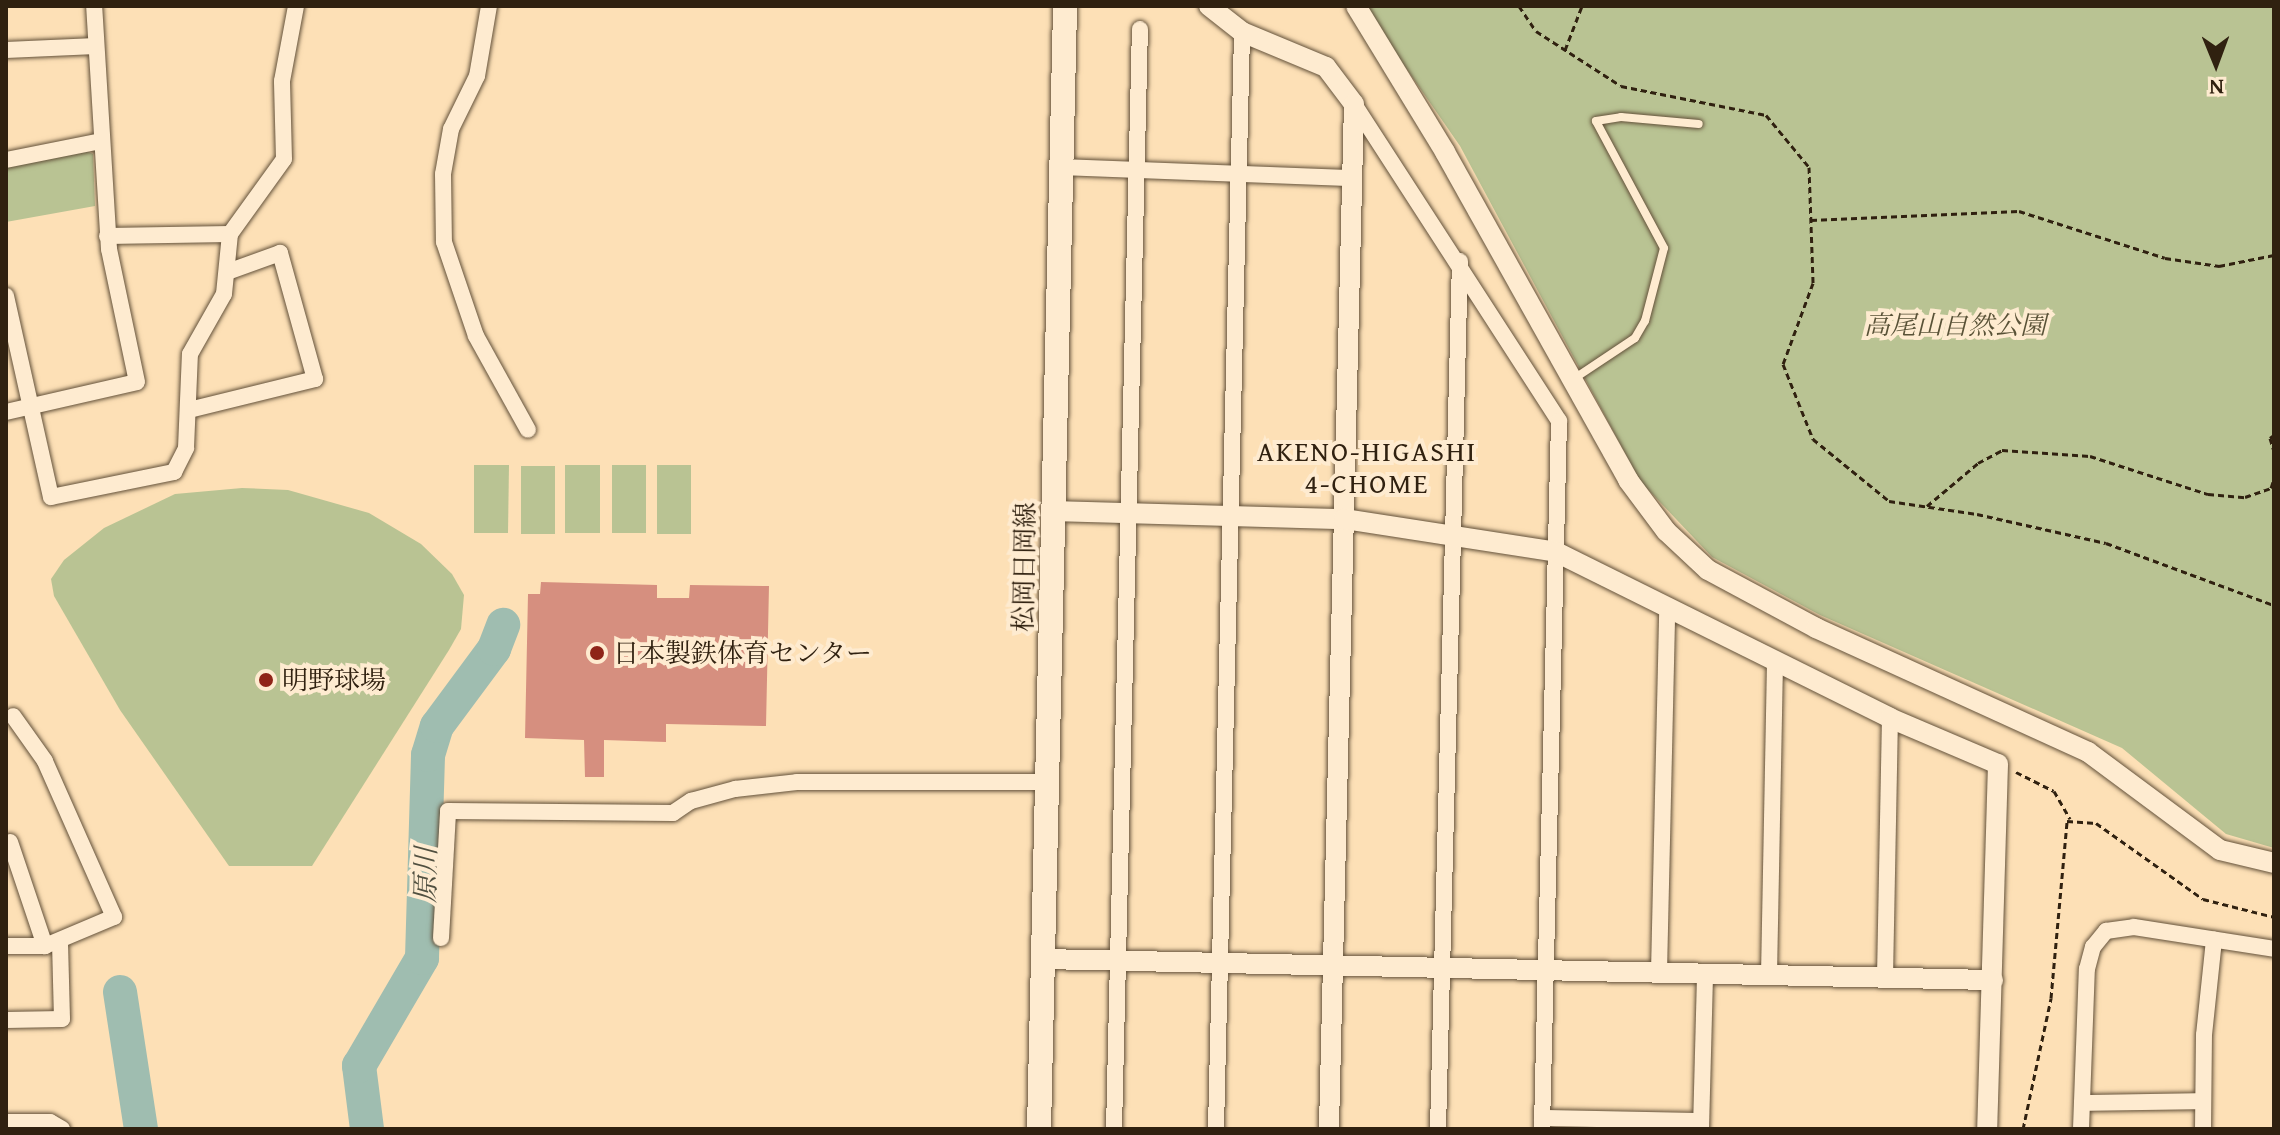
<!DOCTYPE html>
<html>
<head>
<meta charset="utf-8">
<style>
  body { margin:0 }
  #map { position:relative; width:2280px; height:1135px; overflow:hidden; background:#fde0b6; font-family:"Gentium Book Plus","Noto Serif JP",serif }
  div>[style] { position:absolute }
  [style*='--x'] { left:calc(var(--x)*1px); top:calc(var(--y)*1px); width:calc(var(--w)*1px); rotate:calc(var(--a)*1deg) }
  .green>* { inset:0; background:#b9c393 }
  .river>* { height:34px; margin:-17px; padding:0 17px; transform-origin:17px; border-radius:17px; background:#9fbdb0 }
  .building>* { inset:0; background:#d68f7f }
  .path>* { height:3px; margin-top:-1.5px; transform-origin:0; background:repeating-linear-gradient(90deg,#302110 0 6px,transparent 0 10px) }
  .roads { filter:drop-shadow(0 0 2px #63513a) drop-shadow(0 0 2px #63513a) }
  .service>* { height:8px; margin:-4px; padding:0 4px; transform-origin:4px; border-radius:4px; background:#feebd0 }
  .minor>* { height:16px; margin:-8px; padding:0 8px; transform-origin:8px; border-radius:8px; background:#feebd0 }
  .tertiary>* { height:20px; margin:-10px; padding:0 10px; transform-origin:10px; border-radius:10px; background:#feebd0 }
  .secondary>* { height:24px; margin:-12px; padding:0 12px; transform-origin:12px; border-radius:12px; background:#feebd0 }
  .dots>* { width:22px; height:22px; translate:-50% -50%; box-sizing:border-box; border:4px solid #feebd0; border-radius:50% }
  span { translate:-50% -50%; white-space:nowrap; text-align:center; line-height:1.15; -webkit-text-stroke:8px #feebd0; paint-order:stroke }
  .park-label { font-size:26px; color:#595237; font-style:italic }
  .street-label { font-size:26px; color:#302110 }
  .poi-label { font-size:26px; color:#302110 }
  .left { translate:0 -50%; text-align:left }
  .neighbourhood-label { font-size:28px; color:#302110; letter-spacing:2px }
  .water-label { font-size:28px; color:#515040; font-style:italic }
  .frame { position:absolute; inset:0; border:8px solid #302110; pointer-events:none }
  .north { position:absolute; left:2176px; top:24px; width:80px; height:80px; -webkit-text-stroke:6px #feebd0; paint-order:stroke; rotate:179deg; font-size:22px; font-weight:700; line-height:32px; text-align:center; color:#302110 }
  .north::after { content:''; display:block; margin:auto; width:28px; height:36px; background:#302110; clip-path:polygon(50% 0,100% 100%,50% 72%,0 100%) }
</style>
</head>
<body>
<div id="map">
  <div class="green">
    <i style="clip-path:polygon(1363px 6px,2274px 6px,2274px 848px,2226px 834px,2122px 748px,1820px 615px,1712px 557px,1640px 481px,1460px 146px)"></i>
    <i style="clip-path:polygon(87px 151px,93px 154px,95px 206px,6px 222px,6px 167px)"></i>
    <i style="clip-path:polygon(474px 465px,509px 465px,508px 533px,474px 533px)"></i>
    <i style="clip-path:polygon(565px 465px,600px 465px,600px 533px,565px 533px)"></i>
    <i style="clip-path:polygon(612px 465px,646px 465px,646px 533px,612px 533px)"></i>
    <i style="clip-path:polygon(657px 465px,691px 465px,691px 534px,657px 534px)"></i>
    <i style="clip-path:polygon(521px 466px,555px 466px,555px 534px,521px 534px)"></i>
    <i style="clip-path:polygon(242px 488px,288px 490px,369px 513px,421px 544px,452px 574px,464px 595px,461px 629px,449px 650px,312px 866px,229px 866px,120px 710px,54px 596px,51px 579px,64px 560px,104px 528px,175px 494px)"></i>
  </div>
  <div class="river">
    <i style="--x:120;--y:992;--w:139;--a:81.3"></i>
    <i style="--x:367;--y:1129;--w:64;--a:-97.2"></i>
    <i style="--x:359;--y:1066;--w:125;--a:-59.7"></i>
    <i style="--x:422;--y:958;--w:203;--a:-88.3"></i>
    <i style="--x:428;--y:755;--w:30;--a:-73"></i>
    <i style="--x:437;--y:726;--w:96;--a:-53.5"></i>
    <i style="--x:494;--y:649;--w:26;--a:-69"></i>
  </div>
  <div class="building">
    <i style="clip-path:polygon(541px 582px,657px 585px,657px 598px,689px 598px,690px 585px,769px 586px,766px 726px,666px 724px,666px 742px,604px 740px,604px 777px,585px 777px,584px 740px,525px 738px,528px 594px,540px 594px)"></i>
  </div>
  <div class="path">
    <i style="--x:1519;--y:6;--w:30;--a:56"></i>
    <i style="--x:1536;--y:31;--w:101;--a:32.9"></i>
    <i style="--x:1621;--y:86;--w:148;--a:11.3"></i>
    <i style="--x:1766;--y:115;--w:67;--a:50.4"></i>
    <i style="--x:1809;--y:167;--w:116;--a:88"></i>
    <i style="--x:1813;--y:283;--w:86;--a:110.3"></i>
    <i style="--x:1783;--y:364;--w:81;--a:68.2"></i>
    <i style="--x:1813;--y:439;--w:98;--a:39.2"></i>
    <i style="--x:1889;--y:501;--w:89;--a:8.4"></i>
    <i style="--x:1977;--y:514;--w:132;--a:12.7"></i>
    <i style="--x:2106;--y:543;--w:179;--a:20.3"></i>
    <i style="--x:1565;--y:50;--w:47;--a:-68.9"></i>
    <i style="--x:1811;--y:220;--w:208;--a:-2.5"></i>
    <i style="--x:2019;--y:211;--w:153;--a:17.8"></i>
    <i style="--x:2165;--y:258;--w:55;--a:8.4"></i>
    <i style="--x:2219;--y:266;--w:56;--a:-11.3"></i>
    <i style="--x:2274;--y:435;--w:5;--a:143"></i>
    <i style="--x:2270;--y:438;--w:14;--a:73"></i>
    <i style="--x:1927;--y:506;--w:67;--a:-40.1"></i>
    <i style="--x:1978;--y:463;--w:27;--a:-28"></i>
    <i style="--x:2002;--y:450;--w:88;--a:3.9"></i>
    <i style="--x:2090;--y:456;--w:124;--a:17.9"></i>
    <i style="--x:2208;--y:494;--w:37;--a:5"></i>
    <i style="--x:2245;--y:497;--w:28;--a:-19"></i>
    <i style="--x:2271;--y:488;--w:9;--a:-72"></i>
    <i style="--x:2016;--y:772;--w:42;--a:26.6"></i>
    <i style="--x:2054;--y:791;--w:32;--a:60"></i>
    <i style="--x:2023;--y:1129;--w:134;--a:-77.9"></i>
    <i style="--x:2051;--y:998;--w:178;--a:-84.8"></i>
    <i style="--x:2067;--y:821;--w:29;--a:4"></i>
    <i style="--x:2096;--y:823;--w:131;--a:35.4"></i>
    <i style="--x:2203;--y:899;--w:73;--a:14.2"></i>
  </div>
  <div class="roads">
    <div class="service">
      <i style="--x:1575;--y:378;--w:72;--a:-33.7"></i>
      <i style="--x:1635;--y:338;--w:20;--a:-60"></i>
      <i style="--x:1645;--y:321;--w:75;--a:-75.4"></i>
      <i style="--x:1664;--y:248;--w:144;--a:-118.2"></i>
      <i style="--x:1596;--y:121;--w:25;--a:-9"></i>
      <i style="--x:1621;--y:117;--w:78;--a:5.1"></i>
    </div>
    <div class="minor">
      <i style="--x:489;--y:6;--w:71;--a:99.7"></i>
      <i style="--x:477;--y:76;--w:59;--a:116.1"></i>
      <i style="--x:451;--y:129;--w:46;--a:100.1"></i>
      <i style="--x:443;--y:174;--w:68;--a:89.2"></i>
      <i style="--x:444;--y:242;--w:99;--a:71.2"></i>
      <i style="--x:476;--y:336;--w:107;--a:61"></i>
      <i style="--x:6;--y:50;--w:90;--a:-2.5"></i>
      <i style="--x:1354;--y:104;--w:378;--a:57.1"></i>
      <i style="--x:1559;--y:421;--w:708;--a:91.38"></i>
      <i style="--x:6;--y:160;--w:97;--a:-11.3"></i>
      <i style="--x:1062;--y:167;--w:291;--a:2.2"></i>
      <i style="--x:107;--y:236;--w:123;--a:-0.9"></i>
      <i style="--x:230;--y:234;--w:92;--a:-54.2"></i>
      <i style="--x:284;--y:159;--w:78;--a:-91.5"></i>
      <i style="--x:282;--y:81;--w:76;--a:-79.4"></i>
      <i style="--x:6;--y:296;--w:206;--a:77.4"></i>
      <i style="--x:51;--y:497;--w:126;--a:-11.5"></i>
      <i style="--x:174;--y:472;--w:27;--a:-63"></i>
      <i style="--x:186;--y:448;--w:94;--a:-87.6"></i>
      <i style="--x:190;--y:354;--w:69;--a:-60.5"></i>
      <i style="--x:224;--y:294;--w:60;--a:-84.3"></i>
      <i style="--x:189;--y:410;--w:130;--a:-13.8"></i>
      <i style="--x:315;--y:379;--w:131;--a:-105.5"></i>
      <i style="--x:280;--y:253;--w:53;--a:160.2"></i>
      <i style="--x:6;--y:412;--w:134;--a:-12.9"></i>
      <i style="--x:137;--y:382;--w:136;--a:-101.9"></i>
      <i style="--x:109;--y:249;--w:243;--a:-93.5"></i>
      <i style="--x:10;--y:842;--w:110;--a:71.4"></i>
      <i style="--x:441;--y:938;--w:127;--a:-86.8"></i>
      <i style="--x:448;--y:811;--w:225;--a:0.5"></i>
      <i style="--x:673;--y:813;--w:22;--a:-34"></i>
      <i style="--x:691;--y:801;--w:46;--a:-15.3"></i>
      <i style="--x:735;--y:789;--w:62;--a:-6.4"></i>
      <i style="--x:797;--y:782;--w:250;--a:0"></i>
      <i style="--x:6;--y:946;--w:39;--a:0"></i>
      <i style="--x:45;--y:946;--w:75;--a:-22.8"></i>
      <i style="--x:114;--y:917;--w:171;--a:-113.9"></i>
      <i style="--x:45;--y:761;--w:55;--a:-125.4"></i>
      <i style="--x:1659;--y:972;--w:360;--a:-88.7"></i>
      <i style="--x:1769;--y:975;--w:312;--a:-88.9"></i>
      <i style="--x:1885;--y:977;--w:259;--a:-88.9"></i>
      <i style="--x:6;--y:1020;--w:56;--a:-1"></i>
      <i style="--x:62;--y:1019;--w:78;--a:-91.5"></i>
      <i style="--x:2082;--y:1103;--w:121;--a:-0.9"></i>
      <i style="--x:1542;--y:1118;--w:159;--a:1.1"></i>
      <i style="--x:6;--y:1122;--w:44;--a:0"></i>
      <i style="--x:50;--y:1122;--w:14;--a:30"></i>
      <i style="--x:1114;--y:1129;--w:1100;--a:-88.65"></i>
      <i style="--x:1216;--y:1129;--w:1097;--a:-88.64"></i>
      <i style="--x:1438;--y:1129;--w:868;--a:-88.55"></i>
      <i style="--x:1701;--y:1129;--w:155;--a:-88.5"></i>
      <i style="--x:2081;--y:1129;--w:160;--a:-87.9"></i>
      <i style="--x:2087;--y:969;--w:23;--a:-75"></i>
      <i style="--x:2093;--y:947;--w:21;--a:-51"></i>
      <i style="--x:2106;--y:931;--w:28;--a:-8"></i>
      <i style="--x:2134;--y:927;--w:142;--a:8.9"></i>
      <i style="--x:2203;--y:1129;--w:94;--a:-89.4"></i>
      <i style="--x:2204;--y:1035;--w:96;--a:-84"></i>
    </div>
    <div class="tertiary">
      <i style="--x:1209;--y:6;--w:42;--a:38.2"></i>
      <i style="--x:1242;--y:32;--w:91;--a:22.6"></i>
      <i style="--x:1326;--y:67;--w:46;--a:52.9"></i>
      <i style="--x:1354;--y:104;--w:1025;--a:91.4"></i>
      <i style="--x:1356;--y:6;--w:171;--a:58.6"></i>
      <i style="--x:1445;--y:152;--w:376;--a:60.8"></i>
      <i style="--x:1628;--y:480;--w:64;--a:53.3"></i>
      <i style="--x:1666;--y:531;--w:57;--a:42.9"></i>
      <i style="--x:1708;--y:570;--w:123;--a:28.2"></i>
      <i style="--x:1816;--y:628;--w:299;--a:24.5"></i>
      <i style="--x:2088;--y:752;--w:164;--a:36.6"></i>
      <i style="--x:2220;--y:850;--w:56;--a:13.5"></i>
      <i style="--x:1053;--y:511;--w:291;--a:1.6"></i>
      <i style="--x:1344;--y:519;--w:215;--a:8.8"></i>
      <i style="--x:1556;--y:552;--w:373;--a:26.4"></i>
      <i style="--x:1890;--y:718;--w:117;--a:23.1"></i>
      <i style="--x:1998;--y:764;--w:365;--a:91.7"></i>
      <i style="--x:1043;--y:959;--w:950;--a:1.27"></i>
    </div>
    <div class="secondary">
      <i style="--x:1039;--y:1129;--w:1123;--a:-88.67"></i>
    </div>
  </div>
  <div class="dots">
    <i style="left:597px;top:653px;background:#8f2418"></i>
    <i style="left:266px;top:680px;background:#8f2418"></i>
  </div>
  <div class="park-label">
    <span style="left:1955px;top:325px">高尾山自然公園</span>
  </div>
  <div class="street-label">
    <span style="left:1024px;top:567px;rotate:-89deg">松岡日岡線</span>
  </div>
  <div class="poi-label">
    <span class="left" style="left:613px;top:653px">日本製鉄体育センター</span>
    <span class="left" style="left:282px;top:680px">明野球場</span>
  </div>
  <div class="neighbourhood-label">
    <span style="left:1367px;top:467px">AKENO-HIGASHI<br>4-CHOME</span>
  </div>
  <div class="water-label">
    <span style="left:425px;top:875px;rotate:-89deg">原川</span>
  </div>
  <div class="frame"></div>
  <div class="north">N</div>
</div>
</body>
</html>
